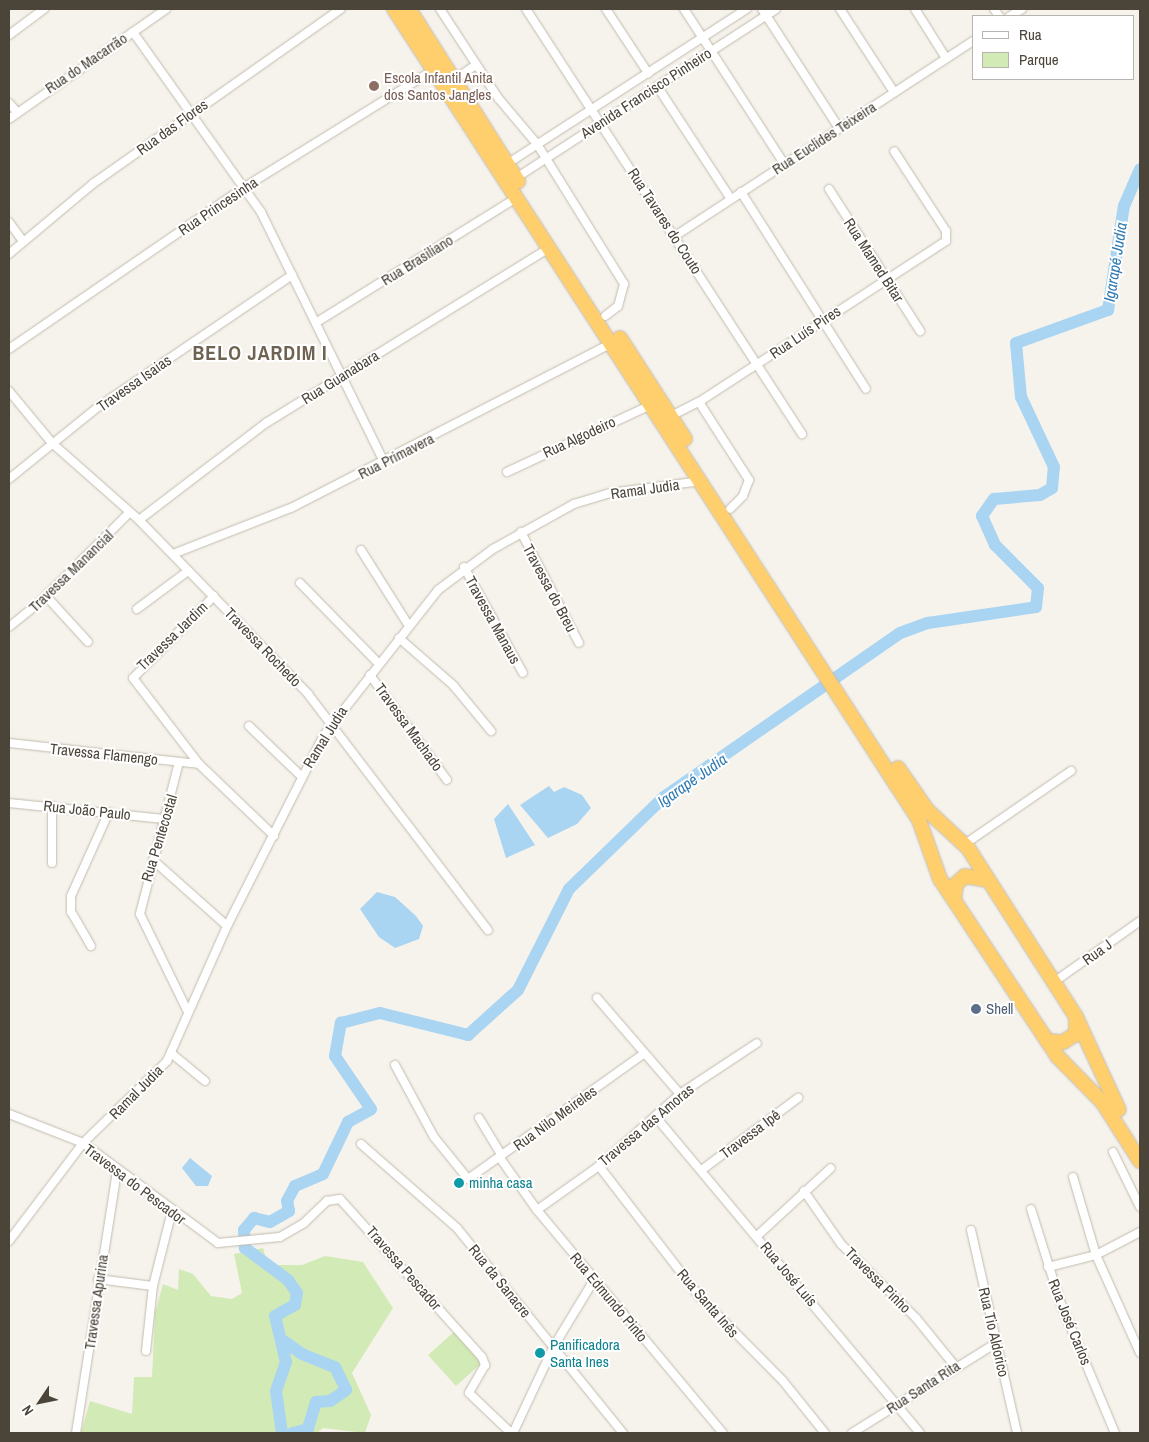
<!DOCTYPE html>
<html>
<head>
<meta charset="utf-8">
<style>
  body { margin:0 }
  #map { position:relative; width:1149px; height:1442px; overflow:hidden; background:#f6f3ec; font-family:"Archivo Narrow",sans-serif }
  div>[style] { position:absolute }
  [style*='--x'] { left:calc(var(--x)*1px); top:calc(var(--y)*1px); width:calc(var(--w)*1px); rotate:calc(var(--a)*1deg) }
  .green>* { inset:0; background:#d2eab5 }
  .water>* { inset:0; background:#a9d4f2 }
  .river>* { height:12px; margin:-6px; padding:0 6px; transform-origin:6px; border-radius:6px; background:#a9d4f2 }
  .roads { filter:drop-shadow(0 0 1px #c2bbae) drop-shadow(0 0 1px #c2bbae) }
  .street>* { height:8px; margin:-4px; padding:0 4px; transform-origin:4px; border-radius:4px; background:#fff }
  .highway>* { height:14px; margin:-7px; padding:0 7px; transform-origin:7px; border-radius:7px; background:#ffcf6e }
  .dots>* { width:14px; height:14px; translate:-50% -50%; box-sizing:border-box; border:2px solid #fff; border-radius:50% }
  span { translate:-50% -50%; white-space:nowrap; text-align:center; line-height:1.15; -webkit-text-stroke:4px #fff; paint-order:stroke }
  .street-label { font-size:15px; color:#4b4439 }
  .education-label { font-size:15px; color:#785e54 }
  .left { translate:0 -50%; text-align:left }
  .service-label { font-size:15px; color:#4e5e75 }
  .culture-label { font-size:15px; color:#0d838f }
  .water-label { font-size:16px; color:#2e7ab2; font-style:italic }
  .district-label { font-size:20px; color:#6e6250; font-weight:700; letter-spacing:1px }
  .frame { position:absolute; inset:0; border:10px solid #4b4439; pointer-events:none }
  .legend { position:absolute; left:972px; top:15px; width:162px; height:65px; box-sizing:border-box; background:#fff; border:1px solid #b7b4b0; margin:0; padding:6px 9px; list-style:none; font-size:15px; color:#4b4439 }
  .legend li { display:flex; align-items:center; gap:10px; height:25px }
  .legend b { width:25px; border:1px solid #b7b4b0 }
  .north { position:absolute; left:15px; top:1377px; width:50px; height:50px; -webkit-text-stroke:4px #fff; paint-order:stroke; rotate:236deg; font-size:14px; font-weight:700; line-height:20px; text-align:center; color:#4b4439 }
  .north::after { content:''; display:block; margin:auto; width:18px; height:22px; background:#4b4439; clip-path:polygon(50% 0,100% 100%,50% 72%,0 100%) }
</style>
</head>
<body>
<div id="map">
  <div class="green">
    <i style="clip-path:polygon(263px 1248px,268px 1265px,302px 1265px,325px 1256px,363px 1262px,393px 1308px,352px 1373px,371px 1415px,365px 1433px,323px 1428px,317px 1433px,81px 1433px,90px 1401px,132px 1414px,134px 1377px,152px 1377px,155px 1313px,163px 1284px,178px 1290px,179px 1269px,193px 1274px,211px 1296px,232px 1299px,242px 1293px,234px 1254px)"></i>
    <i style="clip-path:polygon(455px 1331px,483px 1362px,456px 1386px,428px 1355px)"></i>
  </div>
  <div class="water">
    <i style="clip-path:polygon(549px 786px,554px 792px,564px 787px,582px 795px,591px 808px,577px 824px,548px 838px,520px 805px)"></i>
    <i style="clip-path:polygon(508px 804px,535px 845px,506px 858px,494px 819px)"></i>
    <i style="clip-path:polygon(377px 892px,395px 897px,416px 916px,423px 926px,419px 939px,395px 948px,379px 937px,360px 909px)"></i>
    <i style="clip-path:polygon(190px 1158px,212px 1176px,208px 1186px,196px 1186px,182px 1168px)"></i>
  </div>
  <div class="river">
    <i style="--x:284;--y:1341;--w:22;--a:36"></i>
    <i style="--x:302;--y:1354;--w:35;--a:22"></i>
    <i style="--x:335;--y:1367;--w:25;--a:64"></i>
    <i style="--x:346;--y:1390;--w:19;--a:145"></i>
    <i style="--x:330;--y:1401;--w:14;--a:176"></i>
    <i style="--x:316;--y:1402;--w:28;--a:107"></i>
    <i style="--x:308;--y:1429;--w:16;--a:165"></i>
    <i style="--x:282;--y:1433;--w:42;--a:-98.1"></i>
    <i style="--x:276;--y:1391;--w:31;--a:-71"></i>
    <i style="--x:286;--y:1362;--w:47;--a:-103.4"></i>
    <i style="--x:275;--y:1316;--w:23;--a:-29"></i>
    <i style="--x:295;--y:1305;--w:12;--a:-81"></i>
    <i style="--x:297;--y:1293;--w:16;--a:-125"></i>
    <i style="--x:288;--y:1280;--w:54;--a:-143.3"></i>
    <i style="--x:245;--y:1248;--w:18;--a:-93"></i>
    <i style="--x:244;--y:1230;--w:16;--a:-50"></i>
    <i style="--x:254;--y:1218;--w:16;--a:14"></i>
    <i style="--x:270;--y:1222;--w:22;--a:-30"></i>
    <i style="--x:289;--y:1211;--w:10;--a:-101"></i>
    <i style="--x:287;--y:1201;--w:17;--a:-62"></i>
    <i style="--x:295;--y:1186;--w:30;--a:-23"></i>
    <i style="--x:323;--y:1174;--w:58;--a:-64.3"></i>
    <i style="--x:348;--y:1122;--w:26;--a:-29"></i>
    <i style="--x:371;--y:1109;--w:64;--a:-124.2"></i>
    <i style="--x:335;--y:1056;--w:34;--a:-80"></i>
    <i style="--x:341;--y:1023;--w:40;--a:-14.4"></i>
    <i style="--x:380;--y:1013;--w:91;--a:14"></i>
    <i style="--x:468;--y:1035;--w:67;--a:-42"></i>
    <i style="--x:518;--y:990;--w:113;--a:-63.2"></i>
    <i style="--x:569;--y:889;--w:132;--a:-44.1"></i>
    <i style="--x:664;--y:797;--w:287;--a:-34.8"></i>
    <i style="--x:900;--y:633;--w:30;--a:-20"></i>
    <i style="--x:928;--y:623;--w:109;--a:-8.4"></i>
    <i style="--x:1036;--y:607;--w:19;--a:-84"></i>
    <i style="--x:1038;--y:588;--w:61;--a:-135"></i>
    <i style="--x:995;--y:545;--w:32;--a:-114"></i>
    <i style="--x:982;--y:516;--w:21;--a:-55"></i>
    <i style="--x:994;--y:499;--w:46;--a:-5"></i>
    <i style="--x:1040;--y:495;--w:14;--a:-30"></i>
    <i style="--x:1052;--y:488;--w:21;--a:-85"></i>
    <i style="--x:1054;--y:467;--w:77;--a:-115.2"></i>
    <i style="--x:1021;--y:397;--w:54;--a:-95.3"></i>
    <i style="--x:1016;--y:343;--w:98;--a:-19.7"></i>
    <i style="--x:1108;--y:310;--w:105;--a:-81.3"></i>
    <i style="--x:1124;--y:206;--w:40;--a:-66.6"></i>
  </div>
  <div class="roads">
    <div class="street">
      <i style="--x:440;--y:9;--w:108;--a:56.8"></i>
      <i style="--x:499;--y:99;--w:59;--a:49.8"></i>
      <i style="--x:537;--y:144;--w:165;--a:58.1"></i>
      <i style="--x:624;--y:284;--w:23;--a:105"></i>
      <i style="--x:618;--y:306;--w:16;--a:142"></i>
      <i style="--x:526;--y:9;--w:507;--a:57"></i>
      <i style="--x:606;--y:9;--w:77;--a:56.7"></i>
      <i style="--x:684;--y:9;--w:186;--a:57.1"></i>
      <i style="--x:762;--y:9;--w:142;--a:57.1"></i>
      <i style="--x:840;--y:9;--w:99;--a:57"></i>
      <i style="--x:915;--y:9;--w:58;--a:57.7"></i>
      <i style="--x:994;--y:9;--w:9;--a:54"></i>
      <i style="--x:1010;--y:16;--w:14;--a:-30"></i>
      <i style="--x:133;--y:32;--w:221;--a:54.6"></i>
      <i style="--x:261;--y:212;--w:276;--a:63.8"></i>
      <i style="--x:9;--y:35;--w:44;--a:-36.6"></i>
      <i style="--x:455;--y:79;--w:25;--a:-34"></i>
      <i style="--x:657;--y:86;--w:135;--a:56.8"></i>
      <i style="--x:9;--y:103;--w:12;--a:48"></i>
      <i style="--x:9;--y:119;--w:192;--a:-35"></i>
      <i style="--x:507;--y:164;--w:286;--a:-32.9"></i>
      <i style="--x:516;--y:178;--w:310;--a:-33"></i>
      <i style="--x:829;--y:189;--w:169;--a:57.3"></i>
      <i style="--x:741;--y:192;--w:233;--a:57.6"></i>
      <i style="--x:9;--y:222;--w:24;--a:54"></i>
      <i style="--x:675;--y:236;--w:356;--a:-33.2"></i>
      <i style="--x:9;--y:254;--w:111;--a:-39.9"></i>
      <i style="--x:94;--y:183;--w:302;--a:-35.2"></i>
      <i style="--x:317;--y:322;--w:237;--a:-31.9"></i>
      <i style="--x:9;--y:349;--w:284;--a:-34.5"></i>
      <i style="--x:243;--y:188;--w:224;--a:-31.8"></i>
      <i style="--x:9;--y:391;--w:67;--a:50.4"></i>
      <i style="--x:52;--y:443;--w:116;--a:41.5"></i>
      <i style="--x:139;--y:520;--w:243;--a:45.8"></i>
      <i style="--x:308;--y:694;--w:297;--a:52.7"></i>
      <i style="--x:699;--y:402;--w:93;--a:57.3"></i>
      <i style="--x:749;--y:480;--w:17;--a:111"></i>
      <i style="--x:743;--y:496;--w:18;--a:135"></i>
      <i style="--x:671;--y:416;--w:31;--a:-27"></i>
      <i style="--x:699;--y:402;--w:295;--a:-33.1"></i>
      <i style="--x:946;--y:241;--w:10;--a:-90"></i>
      <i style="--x:946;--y:231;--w:95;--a:-123"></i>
      <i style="--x:507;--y:472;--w:159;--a:-25"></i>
      <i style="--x:9;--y:479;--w:114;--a:-39"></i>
      <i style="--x:98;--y:407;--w:235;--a:-34.2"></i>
      <i style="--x:139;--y:520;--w:160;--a:-37.4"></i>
      <i style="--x:266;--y:423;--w:335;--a:-31.7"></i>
      <i style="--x:521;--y:532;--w:125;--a:62.4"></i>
      <i style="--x:361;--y:550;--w:90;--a:57.7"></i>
      <i style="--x:173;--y:554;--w:129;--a:-21.4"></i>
      <i style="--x:293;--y:507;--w:359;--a:-27.2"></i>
      <i style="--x:464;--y:567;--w:121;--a:60.9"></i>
      <i style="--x:300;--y:583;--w:112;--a:45.7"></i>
      <i style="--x:46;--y:596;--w:62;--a:47.6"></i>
      <i style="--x:214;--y:596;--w:115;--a:134.6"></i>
      <i style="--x:133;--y:678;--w:108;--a:52.5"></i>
      <i style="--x:199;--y:764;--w:104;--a:43.8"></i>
      <i style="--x:137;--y:609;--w:64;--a:-36.7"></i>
      <i style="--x:9;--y:627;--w:40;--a:-39"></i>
      <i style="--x:40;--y:602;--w:127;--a:-45"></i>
      <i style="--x:399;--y:638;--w:72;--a:41"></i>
      <i style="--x:453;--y:685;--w:60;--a:50.4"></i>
      <i style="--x:370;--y:675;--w:130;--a:53.7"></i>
      <i style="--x:249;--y:726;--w:72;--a:43.9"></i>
      <i style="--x:9;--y:743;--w:191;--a:6.3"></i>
      <i style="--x:179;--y:762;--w:157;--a:104.4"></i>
      <i style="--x:140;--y:914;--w:109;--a:63.9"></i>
      <i style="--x:9;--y:803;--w:156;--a:5.9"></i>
      <i style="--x:965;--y:844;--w:129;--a:-34.6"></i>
      <i style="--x:153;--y:860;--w:99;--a:41.7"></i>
      <i style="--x:52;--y:863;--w:57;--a:-90"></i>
      <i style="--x:91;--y:946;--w:39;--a:-120"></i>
      <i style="--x:71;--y:912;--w:16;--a:-90"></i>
      <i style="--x:71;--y:896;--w:92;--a:-65.7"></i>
      <i style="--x:1054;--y:982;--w:105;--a:-35.3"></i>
      <i style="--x:597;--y:998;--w:127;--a:49.2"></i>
      <i style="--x:171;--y:1053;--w:44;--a:39.5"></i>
      <i style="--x:395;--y:1065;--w:82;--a:61.6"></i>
      <i style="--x:434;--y:1137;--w:54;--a:51"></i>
      <i style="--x:468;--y:1179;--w:215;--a:-35.5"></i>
      <i style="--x:9;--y:1114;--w:79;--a:21.4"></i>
      <i style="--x:83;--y:1143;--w:168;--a:36.5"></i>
      <i style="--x:218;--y:1243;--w:62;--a:-5.5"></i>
      <i style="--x:280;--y:1237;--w:28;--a:-30"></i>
      <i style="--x:304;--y:1223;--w:32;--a:-44"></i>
      <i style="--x:327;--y:1201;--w:13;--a:-9"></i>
      <i style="--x:340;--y:1199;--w:212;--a:48.1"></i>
      <i style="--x:482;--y:1357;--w:9;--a:69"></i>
      <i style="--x:485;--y:1365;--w:32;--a:120"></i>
      <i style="--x:469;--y:1393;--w:58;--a:43.6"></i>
      <i style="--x:655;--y:1116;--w:413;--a:50.1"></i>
      <i style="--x:479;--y:1118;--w:44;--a:58.8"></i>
      <i style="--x:361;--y:1144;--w:128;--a:41.2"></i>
      <i style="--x:457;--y:1228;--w:264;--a:51"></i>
      <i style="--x:1113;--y:1152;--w:61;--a:63.9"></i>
      <i style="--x:500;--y:1158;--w:64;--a:54.6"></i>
      <i style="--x:537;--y:1210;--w:290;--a:50.2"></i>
      <i style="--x:599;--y:1166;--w:165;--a:52.4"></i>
      <i style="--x:700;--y:1297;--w:118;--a:45.3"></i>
      <i style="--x:783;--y:1381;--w:67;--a:51.1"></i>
      <i style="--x:703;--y:1169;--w:119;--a:-36.8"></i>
      <i style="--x:1073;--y:1177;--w:81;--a:73.6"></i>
      <i style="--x:1096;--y:1255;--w:107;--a:65.8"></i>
      <i style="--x:804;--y:1191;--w:65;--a:55.1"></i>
      <i style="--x:841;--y:1244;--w:105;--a:44.6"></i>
      <i style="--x:916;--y:1318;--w:62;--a:50.9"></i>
      <i style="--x:1031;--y:1209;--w:100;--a:72.5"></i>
      <i style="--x:1061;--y:1304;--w:140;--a:67.3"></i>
      <i style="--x:537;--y:1210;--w:76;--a:-35.4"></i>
      <i style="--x:599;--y:1166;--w:108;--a:-41.6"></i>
      <i style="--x:680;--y:1094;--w:92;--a:-33.5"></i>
      <i style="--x:971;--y:1230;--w:208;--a:77.2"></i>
      <i style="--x:757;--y:1236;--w:100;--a:-42.6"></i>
      <i style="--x:9;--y:1241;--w:123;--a:-52.9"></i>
      <i style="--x:83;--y:1143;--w:117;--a:-44.3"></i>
      <i style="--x:167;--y:1061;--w:148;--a:-66"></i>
      <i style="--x:227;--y:926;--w:214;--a:-63.1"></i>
      <i style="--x:324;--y:735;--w:184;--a:-51.8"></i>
      <i style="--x:438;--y:590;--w:69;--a:-36.7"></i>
      <i style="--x:493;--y:549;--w:93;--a:-29.1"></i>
      <i style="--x:574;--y:504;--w:38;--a:-17"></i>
      <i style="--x:610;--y:493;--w:92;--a:-7.5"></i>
      <i style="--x:1048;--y:1267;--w:49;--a:-14"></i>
      <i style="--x:1096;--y:1255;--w:50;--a:-27.6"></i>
      <i style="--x:98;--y:1279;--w:55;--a:7.3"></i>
      <i style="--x:146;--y:1351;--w:65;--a:-83.9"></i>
      <i style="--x:153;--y:1286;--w:77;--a:-75.8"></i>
      <i style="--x:76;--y:1433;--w:266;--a:-81.1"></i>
      <i style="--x:513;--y:1433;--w:96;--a:-64.8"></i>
      <i style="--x:554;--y:1346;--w:77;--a:-58.8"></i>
      <i style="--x:852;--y:1433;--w:170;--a:-32"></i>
    </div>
    <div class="highway">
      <i style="--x:394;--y:9;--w:966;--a:57.08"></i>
      <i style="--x:919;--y:820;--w:63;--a:70.4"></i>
      <i style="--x:940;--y:879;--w:214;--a:56.5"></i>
      <i style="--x:1058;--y:1057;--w:64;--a:45.6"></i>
      <i style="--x:1103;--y:1103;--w:69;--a:57.5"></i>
      <i style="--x:409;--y:9;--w:204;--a:57.6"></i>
      <i style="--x:620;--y:338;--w:120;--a:57.2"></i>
      <i style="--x:898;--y:768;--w:52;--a:55.1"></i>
      <i style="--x:928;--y:811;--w:54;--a:42.8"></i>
      <i style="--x:968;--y:848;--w:201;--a:57.4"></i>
      <i style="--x:1076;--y:1017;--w:102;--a:65.2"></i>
      <i style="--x:954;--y:900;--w:16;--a:-83"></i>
      <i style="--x:956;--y:884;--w:12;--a:-42"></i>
      <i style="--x:965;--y:876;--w:23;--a:10"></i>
      <i style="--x:1047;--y:1041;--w:16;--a:4"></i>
      <i style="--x:1063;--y:1042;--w:15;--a:-32"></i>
      <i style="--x:1076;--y:1034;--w:15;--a:-90"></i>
    </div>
  </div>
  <div class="dots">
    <i style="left:374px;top:86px;background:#8d6e63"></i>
    <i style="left:976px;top:1009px;background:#5c6f8a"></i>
    <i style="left:459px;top:1183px;background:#0f9aa8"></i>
    <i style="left:540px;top:1353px;background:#0f9aa8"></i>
  </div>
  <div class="street-label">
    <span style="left:86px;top:63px;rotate:-34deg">Rua do Macarrão</span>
    <span style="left:646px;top:93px;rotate:-33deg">Avenida Francisco Pinheiro</span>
    <span style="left:172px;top:127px;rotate:-36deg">Rua das Flores</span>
    <span style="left:824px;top:138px;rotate:-33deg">Rua Euclides Teixeira</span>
    <span style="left:218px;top:206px;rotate:-34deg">Rua Princesinha</span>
    <span style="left:665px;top:221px;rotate:57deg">Rua Tavares do Couto</span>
    <span style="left:417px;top:260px;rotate:-32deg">Rua Brasiliano</span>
    <span style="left:874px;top:260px;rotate:57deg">Rua Mamed Bitar</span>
    <span style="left:805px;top:332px;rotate:-34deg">Rua Luís Pires</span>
    <span style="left:340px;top:377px;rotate:-32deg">Rua Guanabara</span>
    <span style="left:134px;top:383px;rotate:-35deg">Travessa Isaias</span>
    <span style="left:579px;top:437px;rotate:-25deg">Rua Algodeiro</span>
    <span style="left:396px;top:456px;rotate:-27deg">Rua Primavera</span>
    <span style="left:645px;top:489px;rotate:-8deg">Ramal Judia</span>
    <span style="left:71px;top:571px;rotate:-44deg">Travessa Manancial</span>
    <span style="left:550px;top:588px;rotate:62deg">Travessa do Breu</span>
    <span style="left:493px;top:620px;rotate:61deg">Travessa Manaus</span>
    <span style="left:172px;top:636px;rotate:-44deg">Travessa Jardim</span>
    <span style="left:263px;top:647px;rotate:46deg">Travessa Rochedo</span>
    <span style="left:409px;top:727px;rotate:54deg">Travessa Machado</span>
    <span style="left:325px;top:737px;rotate:-58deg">Ramal Judia</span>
    <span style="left:104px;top:754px;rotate:6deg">Travessa Flamengo</span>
    <span style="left:87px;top:810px;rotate:6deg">Rua João Paulo</span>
    <span style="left:159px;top:838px;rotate:-73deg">Rua Pentecostal</span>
    <span style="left:1097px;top:952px;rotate:-36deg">Rua J</span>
    <span style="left:136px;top:1092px;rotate:-45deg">Ramal Judia</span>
    <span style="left:555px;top:1118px;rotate:-36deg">Rua Nilo Meireles</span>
    <span style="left:646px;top:1125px;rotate:-40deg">Travessa das Amoras</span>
    <span style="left:750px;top:1134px;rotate:-37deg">Travessa Ipê</span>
    <span style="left:135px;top:1184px;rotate:37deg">Travessa do Pescador</span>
    <span style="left:404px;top:1268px;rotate:49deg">Travessa Pescador</span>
    <span style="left:789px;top:1274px;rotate:50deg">Rua José Luís</span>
    <span style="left:878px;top:1280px;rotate:45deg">Travessa Pinho</span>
    <span style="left:500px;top:1281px;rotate:51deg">Rua da Sanacre</span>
    <span style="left:609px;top:1297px;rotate:50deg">Rua Edmundo Pinto</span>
    <span style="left:96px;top:1302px;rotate:-82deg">Travessa Apurina</span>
    <span style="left:708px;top:1303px;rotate:49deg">Rua Santa Inês</span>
    <span style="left:1070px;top:1322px;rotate:68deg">Rua José Carlos</span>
    <span style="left:994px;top:1332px;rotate:77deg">Rua Tio Aldorico</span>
    <span style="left:923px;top:1387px;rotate:-33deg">Rua Santa Rita</span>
  </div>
  <div class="education-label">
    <span class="left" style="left:384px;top:86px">Escola Infantil Anita<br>dos Santos Jangles</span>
  </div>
  <div class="service-label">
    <span class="left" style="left:986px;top:1009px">Shell</span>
  </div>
  <div class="culture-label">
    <span class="left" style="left:469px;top:1183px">minha casa</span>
    <span class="left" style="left:550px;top:1353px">Panificadora<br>Santa Ines</span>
  </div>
  <div class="water-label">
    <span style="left:1115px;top:262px;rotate:-81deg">Igarapé Judia</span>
    <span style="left:692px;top:780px;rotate:-35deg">Igarapé Judia</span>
  </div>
  <div class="district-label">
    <span style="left:260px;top:352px">BELO JARDIM I</span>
  </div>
  <div class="frame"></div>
  <ul class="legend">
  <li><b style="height:6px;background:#fff"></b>Rua</li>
  <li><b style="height:14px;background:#d2eab5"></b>Parque</li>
  </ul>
  <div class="north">N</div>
</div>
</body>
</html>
